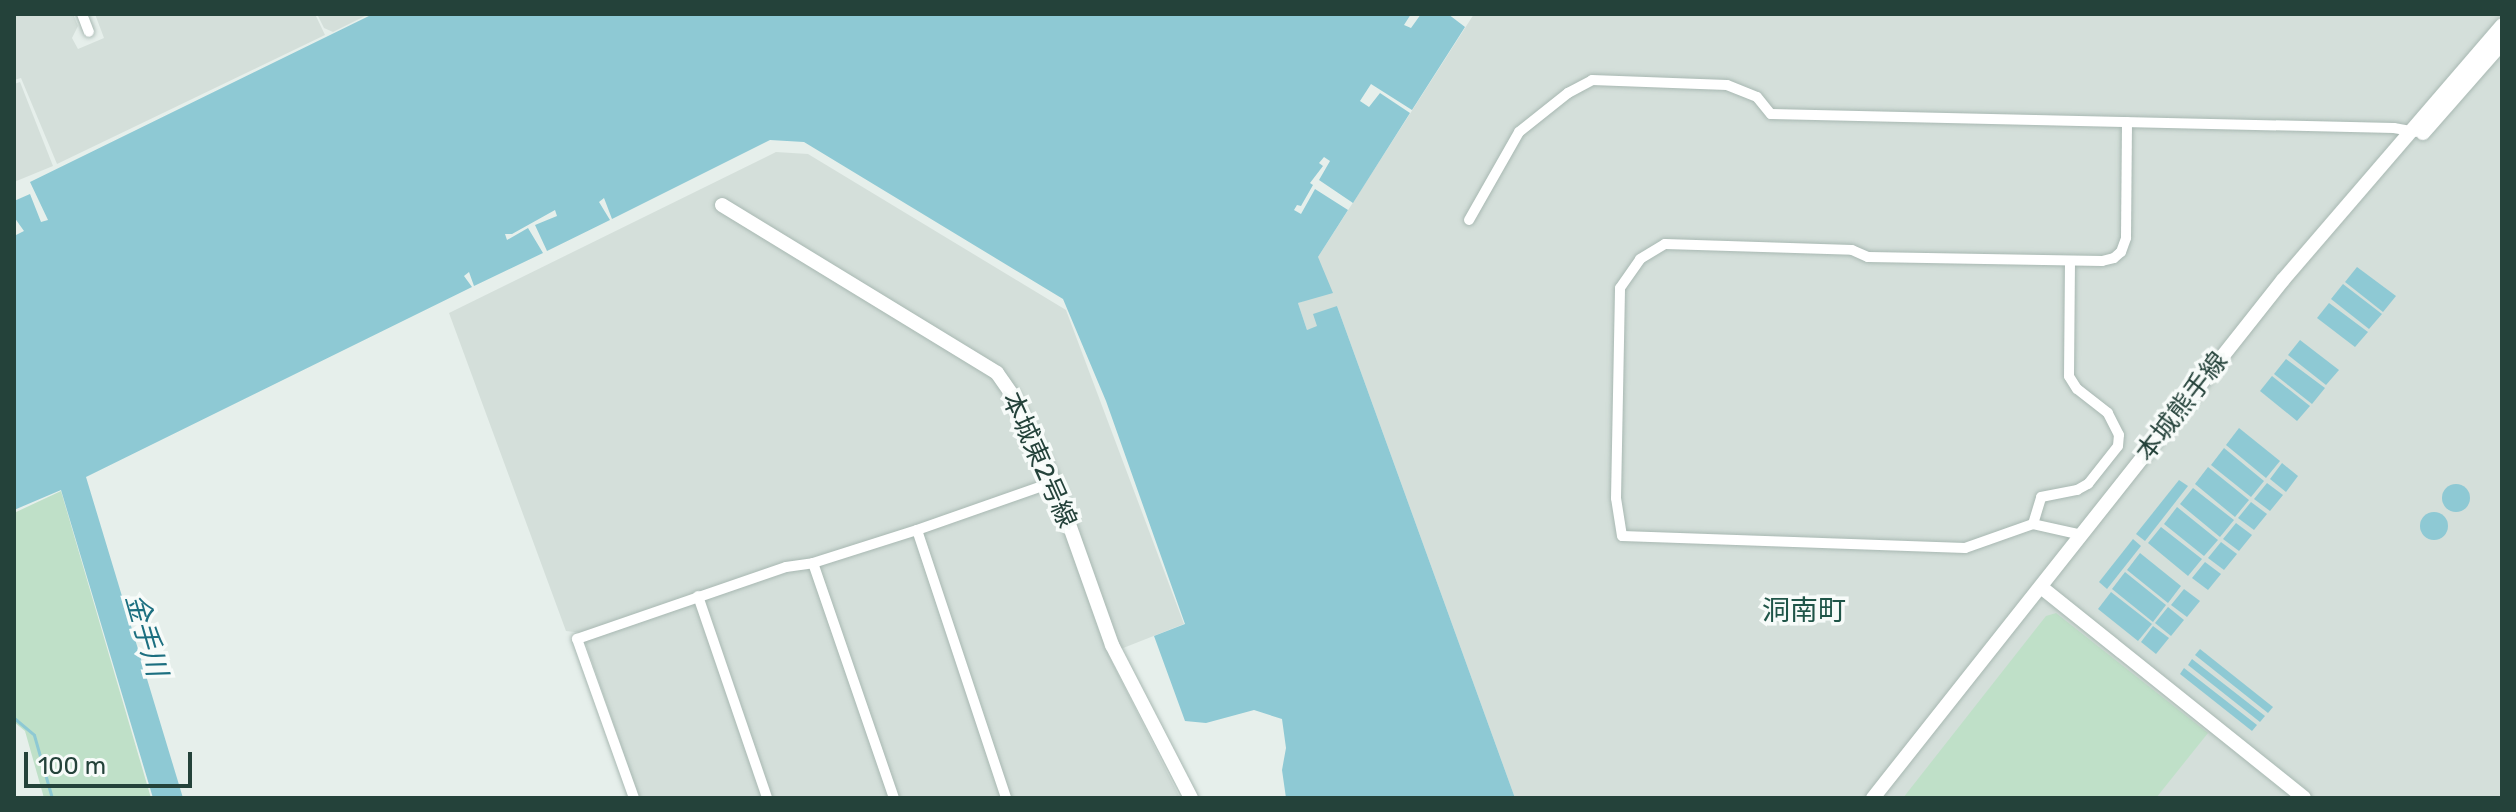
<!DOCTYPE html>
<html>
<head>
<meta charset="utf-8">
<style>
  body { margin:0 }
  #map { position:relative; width:2516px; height:812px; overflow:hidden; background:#e6efeb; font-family:Rubik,"Noto Sans JP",sans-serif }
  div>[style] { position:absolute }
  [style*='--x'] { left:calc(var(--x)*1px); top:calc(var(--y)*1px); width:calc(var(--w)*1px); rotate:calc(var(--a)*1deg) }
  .built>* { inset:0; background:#d4dfda }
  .green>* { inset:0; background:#bfe0c8 }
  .water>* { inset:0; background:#8ec9d4 }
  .round { border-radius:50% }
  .stream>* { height:3px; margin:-1.5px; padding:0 1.5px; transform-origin:1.5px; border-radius:1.5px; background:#8ec9d4 }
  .roads { filter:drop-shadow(0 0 2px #a8b8b2) drop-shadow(0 0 2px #a8b8b2) }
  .street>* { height:10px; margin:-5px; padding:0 5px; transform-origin:5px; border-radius:5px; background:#fff }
  .secondary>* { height:14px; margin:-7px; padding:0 7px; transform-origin:7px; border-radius:7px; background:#fff }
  span { translate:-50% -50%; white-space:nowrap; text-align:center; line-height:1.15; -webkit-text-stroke:7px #f7fbf9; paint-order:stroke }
  .street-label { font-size:26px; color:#24423a }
  .neighbourhood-label { font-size:28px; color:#1f5548 }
  .water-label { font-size:28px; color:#1c6f80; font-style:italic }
  .frame { position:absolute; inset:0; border:16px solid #24423a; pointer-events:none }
  .scale { position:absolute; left:24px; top:752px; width:168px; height:36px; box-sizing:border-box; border:4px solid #24423a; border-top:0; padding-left:10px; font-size:24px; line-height:28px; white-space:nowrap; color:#24423a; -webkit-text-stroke:6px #f7fbf9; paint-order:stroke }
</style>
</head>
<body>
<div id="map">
  <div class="built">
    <i style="clip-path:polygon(14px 14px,73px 14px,78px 26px,72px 38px,78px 49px,104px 38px,95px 14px,315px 14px,325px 35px,57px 164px,21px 78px,14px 80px)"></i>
    <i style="clip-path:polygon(317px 14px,369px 14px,333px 32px,324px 28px)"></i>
    <i style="clip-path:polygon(1474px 14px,2502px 14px,2502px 798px,1515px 798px,1337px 306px,1317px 327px,1307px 330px,1298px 303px,1309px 299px,1318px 257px)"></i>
    <i style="clip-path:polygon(20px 82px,53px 166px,14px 182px,14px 84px)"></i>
    <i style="clip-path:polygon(776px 152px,808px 154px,1066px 310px,1184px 624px,1108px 654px,1180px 798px,639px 798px,582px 633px,566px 631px,449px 313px)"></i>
  </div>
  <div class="green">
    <i style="clip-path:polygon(61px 491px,151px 798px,44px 798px,25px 731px,14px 722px,14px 513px)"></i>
    <i style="clip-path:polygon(2056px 613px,2208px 733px,2156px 798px,1903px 798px,2046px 616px)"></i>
  </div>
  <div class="water">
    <i style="clip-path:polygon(373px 14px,1411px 14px,1404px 25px,1411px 28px,1421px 14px,1448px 14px,1465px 27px,1412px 110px,1371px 84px,1360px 101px,1369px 107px,1380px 93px,1410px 113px,1353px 203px,1319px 180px,1330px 161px,1324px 157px,1319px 163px,1323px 166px,1310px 183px,1313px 185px,1301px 206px,1297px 205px,1294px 210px,1301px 214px,1315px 189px,1348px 210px,1318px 257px,1333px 293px,1298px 303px,1307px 330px,1317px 326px,1313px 314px,1337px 306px,1515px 798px,1286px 798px,1282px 770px,1286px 748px,1282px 719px,1254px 710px,1206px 723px,1185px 721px,1154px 636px,1185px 624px,1106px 401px,1063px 299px,804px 142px,770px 140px,612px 219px,604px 198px,599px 202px,610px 220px,547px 251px,535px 225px,557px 216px,555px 210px,512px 234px,505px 234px,507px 240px,528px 228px,543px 253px,474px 286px,469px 272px,464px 276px,472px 287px,86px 477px,183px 798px,153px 798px,61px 490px,14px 510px,14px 236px,24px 231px,14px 217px,14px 201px,30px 194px,41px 222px,48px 220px,30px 182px)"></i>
    <i style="clip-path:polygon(2357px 267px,2396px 296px,2383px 312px,2345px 282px)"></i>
    <i style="clip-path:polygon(2343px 284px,2382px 314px,2369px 329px,2331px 299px)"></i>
    <i style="clip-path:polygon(2329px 303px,2368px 332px,2355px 347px,2317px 318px)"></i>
    <i style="clip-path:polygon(2300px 340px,2339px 370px,2326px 385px,2288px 355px)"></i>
    <i style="clip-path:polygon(2286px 359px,2325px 388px,2312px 404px,2274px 374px)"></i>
    <i style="clip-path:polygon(2272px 376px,2310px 406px,2297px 421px,2260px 391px)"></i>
    <i style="clip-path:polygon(2239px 428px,2280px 461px,2266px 478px,2226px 445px)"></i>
    <i style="clip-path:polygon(2224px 448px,2264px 481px,2251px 497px,2211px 465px)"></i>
    <i style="clip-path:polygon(2282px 463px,2298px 476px,2286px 492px,2270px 479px)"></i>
    <i style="clip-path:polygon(2208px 467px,2249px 500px,2235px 517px,2195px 484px)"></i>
    <i style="clip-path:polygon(2179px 480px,2188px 486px,2145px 541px,2136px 534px)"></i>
    <i style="clip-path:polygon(2267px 483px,2283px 495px,2270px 511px,2254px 499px)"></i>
    <i class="round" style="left:2442px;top:484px;width:28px;height:28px"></i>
    <i style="clip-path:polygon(2193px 488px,2234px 520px,2220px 537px,2180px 504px)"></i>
    <i style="clip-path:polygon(2251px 502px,2267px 514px,2254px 530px,2238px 518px)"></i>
    <i style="clip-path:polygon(2177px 507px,2218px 540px,2204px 556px,2164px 524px)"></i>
    <i class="round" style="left:2420px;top:512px;width:28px;height:28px"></i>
    <i style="clip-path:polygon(2236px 523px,2252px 535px,2239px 551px,2223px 539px)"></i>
    <i style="clip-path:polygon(2161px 527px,2202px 559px,2188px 576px,2148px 543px)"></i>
    <i style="clip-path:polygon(2133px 539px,2141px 546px,2107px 589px,2099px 582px)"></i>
    <i style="clip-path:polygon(2221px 542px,2237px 554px,2224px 570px,2208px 558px)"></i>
    <i style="clip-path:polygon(2140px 553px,2181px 586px,2168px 603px,2127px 570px)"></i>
    <i style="clip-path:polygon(2205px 562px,2221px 574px,2208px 590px,2192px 578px)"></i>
    <i style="clip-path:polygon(2125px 572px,2166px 605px,2153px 622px,2112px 589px)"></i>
    <i style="clip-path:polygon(2184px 589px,2200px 601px,2187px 617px,2171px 605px)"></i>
    <i style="clip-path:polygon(2111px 592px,2152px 624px,2138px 641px,2098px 609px)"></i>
    <i style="clip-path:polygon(2168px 607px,2184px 620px,2171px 636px,2155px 623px)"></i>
    <i style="clip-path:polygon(2153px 626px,2169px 638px,2156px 654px,2141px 642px)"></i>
    <i style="clip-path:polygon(2200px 649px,2273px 707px,2268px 713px,2195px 655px)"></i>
    <i style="clip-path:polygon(2192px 659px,2265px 716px,2260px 722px,2188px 665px)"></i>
    <i style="clip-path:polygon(2184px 668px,2257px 725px,2252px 731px,2180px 674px)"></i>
  </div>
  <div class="stream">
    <i style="--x:14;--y:718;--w:26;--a:40"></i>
    <i style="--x:34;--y:735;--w:66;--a:74.1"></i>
  </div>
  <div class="roads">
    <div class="street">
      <i style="--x:82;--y:14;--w:19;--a:69"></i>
      <i style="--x:1469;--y:220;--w:101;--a:-60.4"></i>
      <i style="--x:1519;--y:132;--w:63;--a:-38.5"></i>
      <i style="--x:1568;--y:93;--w:27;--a:-28"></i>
      <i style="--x:1592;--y:80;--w:135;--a:2.1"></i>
      <i style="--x:1727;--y:85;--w:32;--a:22"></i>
      <i style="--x:1757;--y:97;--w:22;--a:51"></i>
      <i style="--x:1771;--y:114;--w:623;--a:1.29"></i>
      <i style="--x:2394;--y:128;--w:22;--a:10"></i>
      <i style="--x:2033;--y:524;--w:28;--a:-73"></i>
      <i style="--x:2041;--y:497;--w:37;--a:-11"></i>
      <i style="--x:2077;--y:490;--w:13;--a:-29"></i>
      <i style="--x:2088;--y:484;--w:48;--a:-51.7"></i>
      <i style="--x:2118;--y:446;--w:11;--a:-85"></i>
      <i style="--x:2119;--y:435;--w:25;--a:-117"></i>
      <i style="--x:2108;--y:413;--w:39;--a:-142"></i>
      <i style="--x:2077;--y:389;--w:15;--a:-122"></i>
      <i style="--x:2069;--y:376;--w:115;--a:-89.5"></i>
      <i style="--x:917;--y:530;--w:282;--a:71.6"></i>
      <i style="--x:2082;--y:535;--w:50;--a:-167.3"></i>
      <i style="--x:2033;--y:524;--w:72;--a:160.6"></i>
      <i style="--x:1965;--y:548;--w:343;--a:-178"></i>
      <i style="--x:1622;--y:536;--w:38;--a:-99"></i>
      <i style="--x:1616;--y:498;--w:210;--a:-88.9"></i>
      <i style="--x:1620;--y:288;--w:35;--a:-55"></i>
      <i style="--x:1640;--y:259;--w:29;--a:-31"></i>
      <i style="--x:1665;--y:244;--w:187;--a:1.8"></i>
      <i style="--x:1852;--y:250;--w:17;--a:24"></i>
      <i style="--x:1868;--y:257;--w:234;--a:1"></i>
      <i style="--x:2102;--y:261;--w:12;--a:-14"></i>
      <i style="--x:2114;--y:258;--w:9;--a:-41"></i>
      <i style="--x:2121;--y:252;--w:15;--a:-70"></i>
      <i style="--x:2126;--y:238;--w:116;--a:-89.5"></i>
      <i style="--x:813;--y:563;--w:249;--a:71"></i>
      <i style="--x:698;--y:596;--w:213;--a:71.1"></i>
      <i style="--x:634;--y:798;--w:169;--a:-109.7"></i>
      <i style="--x:577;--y:639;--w:221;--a:-19"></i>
      <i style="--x:786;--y:567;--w:27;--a:-8"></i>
      <i style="--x:813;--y:563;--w:109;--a:-17.6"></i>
      <i style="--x:917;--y:530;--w:145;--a:-19.3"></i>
    </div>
    <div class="secondary">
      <i style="--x:2423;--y:133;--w:120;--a:-48.7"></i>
      <i style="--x:722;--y:205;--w:322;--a:31.4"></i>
      <i style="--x:997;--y:373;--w:28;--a:55"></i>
      <i style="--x:1013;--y:396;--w:95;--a:64.5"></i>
      <i style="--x:1054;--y:482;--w:173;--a:70.4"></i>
      <i style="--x:1112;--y:645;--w:172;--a:62.7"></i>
      <i style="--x:2041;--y:587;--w:337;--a:38.7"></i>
      <i style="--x:1873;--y:798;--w:661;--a:-51.64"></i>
      <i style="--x:2283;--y:280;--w:336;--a:-49.3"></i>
    </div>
  </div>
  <div class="street-label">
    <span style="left:2182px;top:407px;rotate:-52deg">本城熊手線</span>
    <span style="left:1039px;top:460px;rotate:66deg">本城東2号線</span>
  </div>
  <div class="neighbourhood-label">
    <span style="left:1804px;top:611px">洞南町</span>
  </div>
  <div class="water-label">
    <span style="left:146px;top:635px;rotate:74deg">金手川</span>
  </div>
  <div class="frame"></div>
  <div class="scale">100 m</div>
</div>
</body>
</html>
